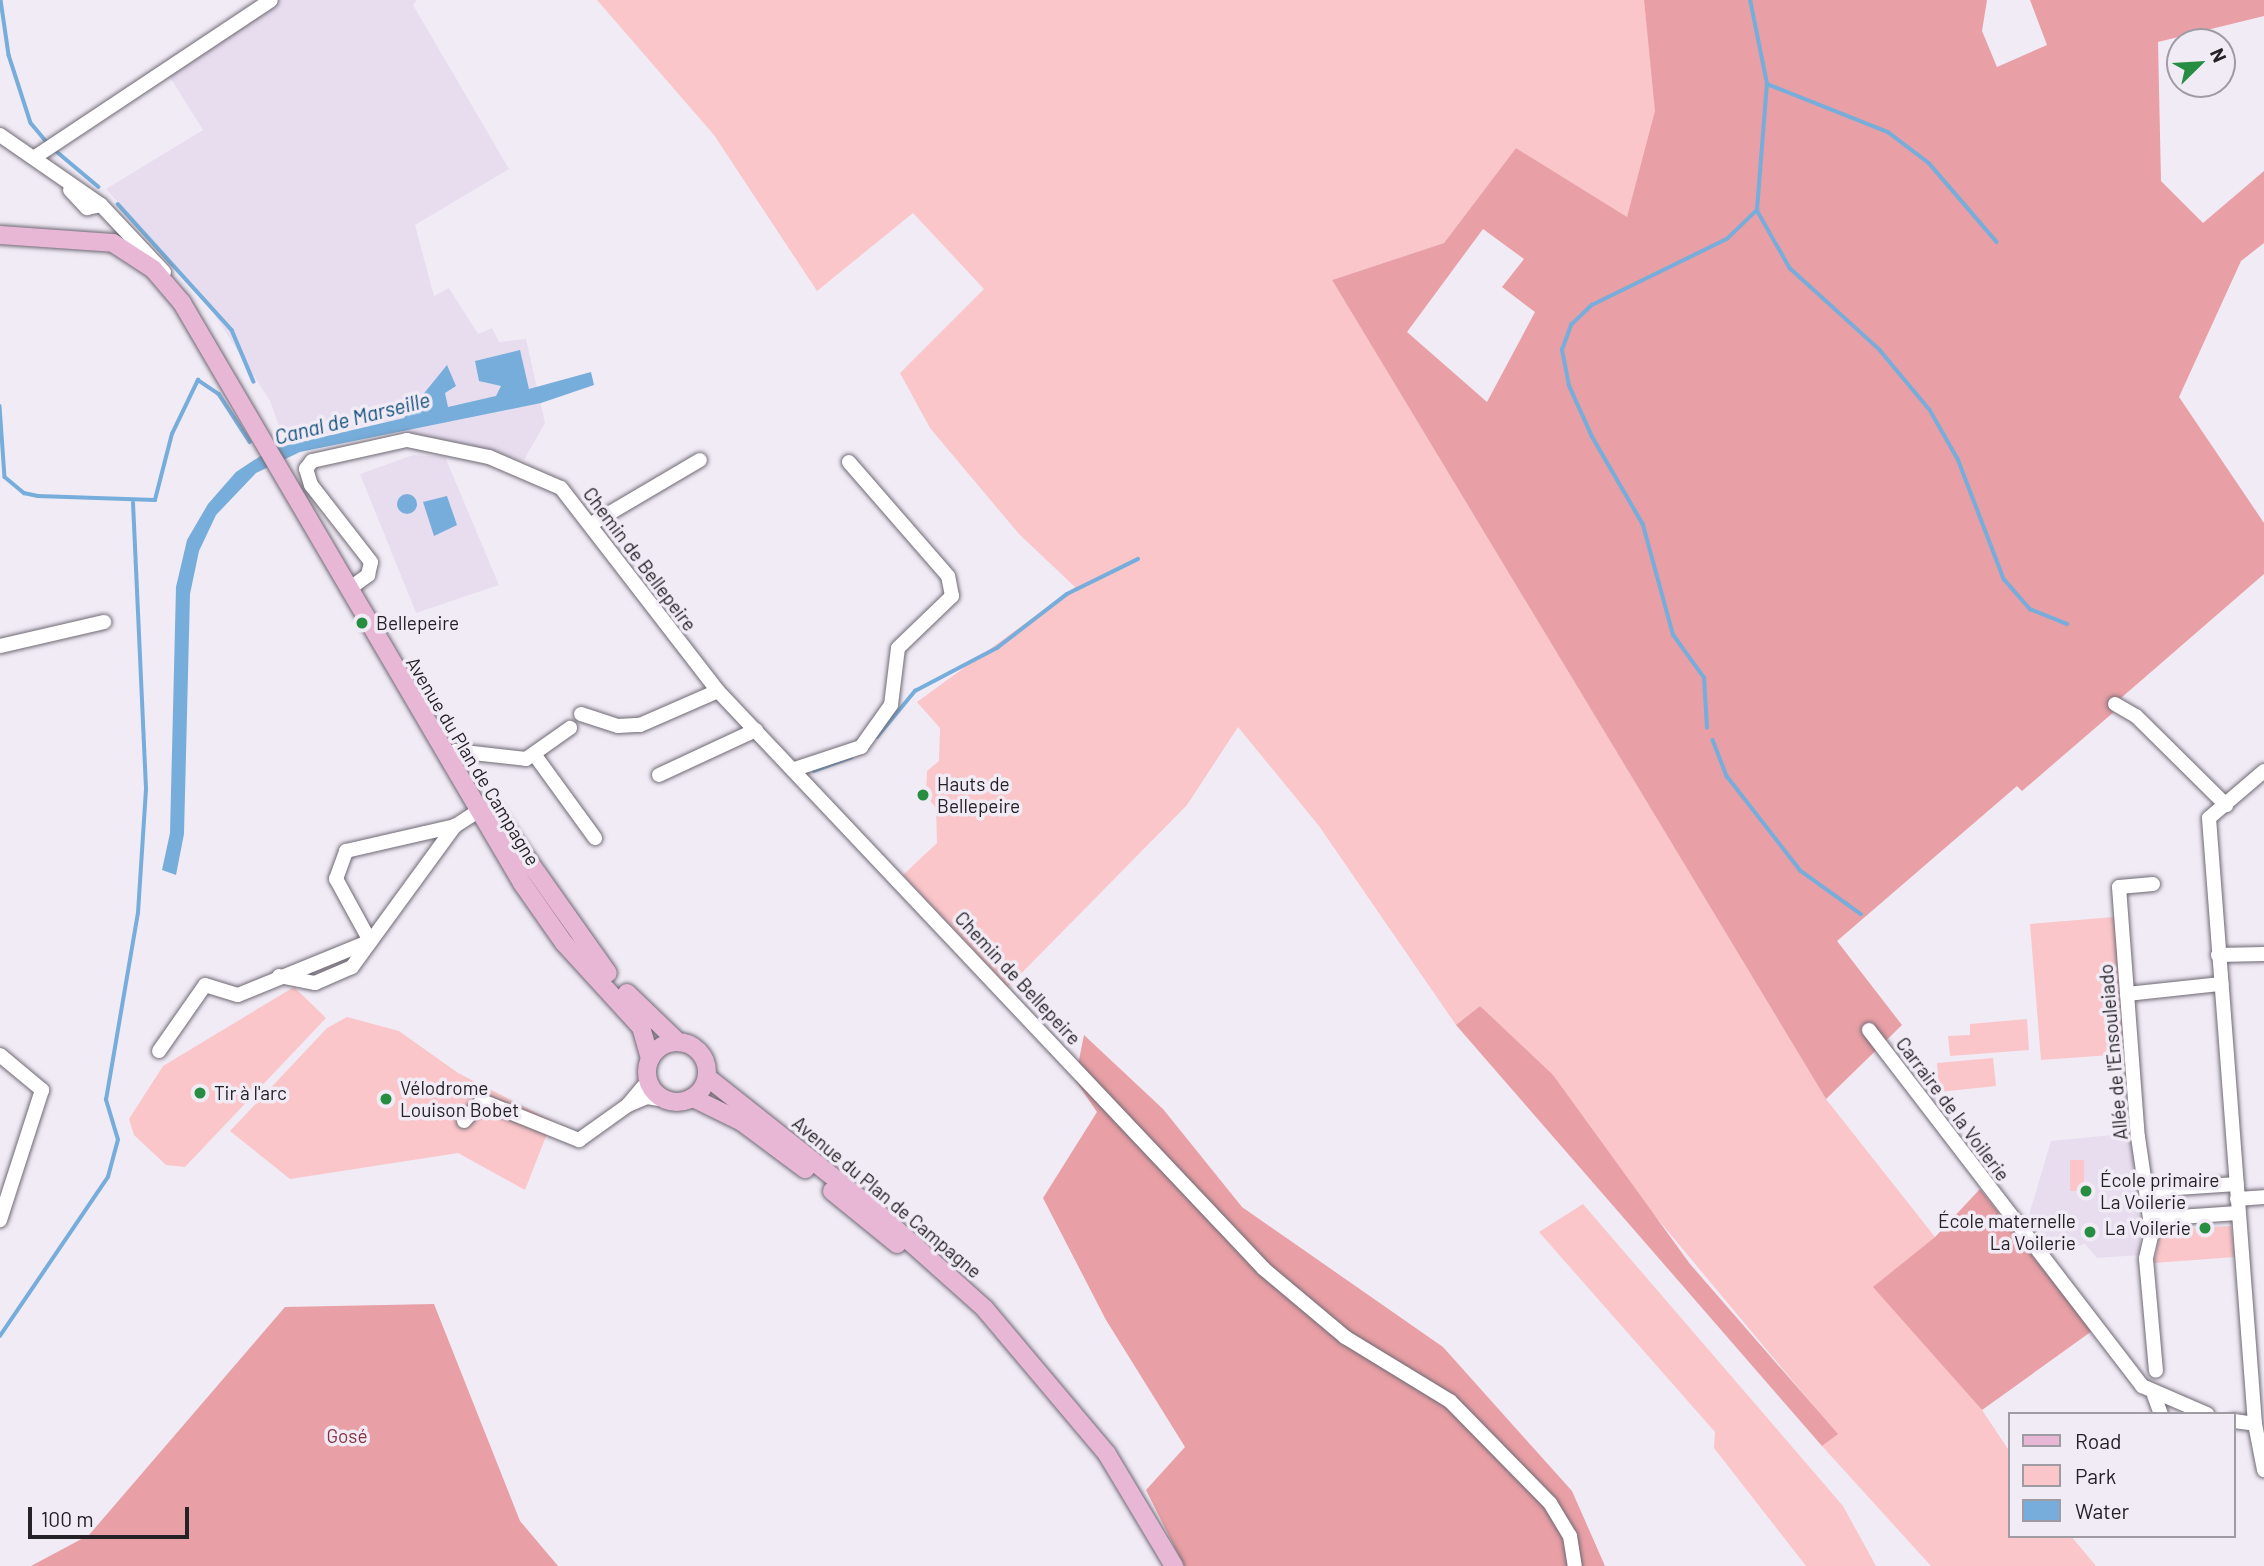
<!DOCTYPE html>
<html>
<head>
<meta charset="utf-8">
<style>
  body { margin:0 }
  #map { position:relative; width:2264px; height:1566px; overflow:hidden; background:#f1ebf6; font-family:Barlow,sans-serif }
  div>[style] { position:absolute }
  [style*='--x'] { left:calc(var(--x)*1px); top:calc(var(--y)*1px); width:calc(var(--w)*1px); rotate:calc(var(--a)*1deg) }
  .built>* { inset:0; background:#e7ddef }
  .green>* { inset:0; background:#fac6c9 }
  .forest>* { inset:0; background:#e89fa5 }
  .water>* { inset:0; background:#77adda }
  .round { border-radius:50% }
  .stream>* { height:3.5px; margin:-1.75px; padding:0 1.75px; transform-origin:1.75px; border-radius:1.75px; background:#77adda }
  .roads { filter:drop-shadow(0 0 2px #6f6973) drop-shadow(0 0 2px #6f6973) }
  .minor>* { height:14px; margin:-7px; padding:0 7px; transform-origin:7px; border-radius:7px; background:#fff }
  .major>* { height:18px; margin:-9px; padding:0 9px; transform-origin:9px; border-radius:9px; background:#e8b7d6 }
  .major>.ring { margin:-9px; padding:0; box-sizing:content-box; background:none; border:18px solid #e8b7d6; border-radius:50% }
  .dots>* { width:19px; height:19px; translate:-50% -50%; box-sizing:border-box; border:4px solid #f1ebf6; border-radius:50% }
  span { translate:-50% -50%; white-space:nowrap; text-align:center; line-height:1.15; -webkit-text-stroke:7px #f1ebf6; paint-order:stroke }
  .street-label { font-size:19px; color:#242226 }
  .poi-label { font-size:19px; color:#242226 }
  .left { translate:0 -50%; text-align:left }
  .right { translate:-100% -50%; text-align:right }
  .park-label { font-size:19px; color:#86303e }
  .water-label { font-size:21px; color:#12507b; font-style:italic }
  .legend { position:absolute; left:2008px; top:1412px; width:228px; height:126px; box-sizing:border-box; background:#f1ebf6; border:2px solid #9f9ba3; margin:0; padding:9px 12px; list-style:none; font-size:21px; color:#242226 }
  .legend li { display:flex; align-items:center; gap:14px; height:35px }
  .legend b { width:35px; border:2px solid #9f9ba3 }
  .north { position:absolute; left:2166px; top:28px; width:70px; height:70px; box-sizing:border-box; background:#f1ebf6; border:2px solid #9f9ba3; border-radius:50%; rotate:66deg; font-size:19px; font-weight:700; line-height:28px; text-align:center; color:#242226 }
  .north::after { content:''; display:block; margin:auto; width:24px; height:32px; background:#278d42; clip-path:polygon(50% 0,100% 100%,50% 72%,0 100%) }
  .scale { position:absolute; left:28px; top:1507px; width:161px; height:32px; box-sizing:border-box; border:4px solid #242226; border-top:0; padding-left:9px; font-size:21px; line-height:24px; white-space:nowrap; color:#242226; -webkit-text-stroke:5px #f1ebf6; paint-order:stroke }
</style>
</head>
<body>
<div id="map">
  <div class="built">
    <i style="clip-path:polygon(276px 0,417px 0,413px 5px,509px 169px,415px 225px,434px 296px,449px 288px,478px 334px,492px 328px,499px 342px,526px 339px,545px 423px,524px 460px,408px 433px,404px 418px,304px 438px,301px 428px,290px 432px,279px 426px,270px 401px,202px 295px,106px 189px,203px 130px,168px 74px)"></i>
    <i style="clip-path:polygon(413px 455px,445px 457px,499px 585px,416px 613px,360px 474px)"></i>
    <i style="clip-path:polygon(2132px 1133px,2141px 1255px,2097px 1258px,2085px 1244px,2055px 1253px,2029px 1215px,2051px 1141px)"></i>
  </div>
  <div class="green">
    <i style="clip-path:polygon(597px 0,1644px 0,1656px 111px,1627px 218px,1516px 148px,1444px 243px,1332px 280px,1826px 1099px,1935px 1237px,1874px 1287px,1982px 1410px,2010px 1452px,2010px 1536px,2071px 1536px,2096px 1566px,1931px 1566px,1822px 1446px,1837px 1434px,1480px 1006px,1456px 1025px,1319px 826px,1238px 727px,1187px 805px,1008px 987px,903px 875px,937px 843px,936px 808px,926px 796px,927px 771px,939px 761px,940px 728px,917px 702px,1075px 587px,1019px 534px,930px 428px,900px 373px,984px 289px,913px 213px,817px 291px,714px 135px)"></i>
    <i style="clip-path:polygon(2114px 917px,2125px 1054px,2041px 1060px,2030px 924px)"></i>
    <i style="clip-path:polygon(294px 987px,326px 1018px,185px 1167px,166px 1165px,134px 1135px,129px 1119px,163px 1066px)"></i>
    <i style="clip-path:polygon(347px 1017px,399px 1031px,458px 1073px,552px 1121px,525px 1190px,458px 1153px,290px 1179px,230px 1131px,327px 1028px)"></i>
    <i style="clip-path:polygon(2027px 1019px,2029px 1050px,1950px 1056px,1948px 1036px,1970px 1035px,1970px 1024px)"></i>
    <i style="clip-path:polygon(1993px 1058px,1996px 1086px,1939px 1092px,1937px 1063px)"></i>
    <i style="clip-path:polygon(2070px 1160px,2084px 1160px,2084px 1191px,2070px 1191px)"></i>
    <i style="clip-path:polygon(1583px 1204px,1843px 1506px,1876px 1566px,1806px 1566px,1714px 1448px,1715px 1432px,1539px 1232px)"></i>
    <i style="clip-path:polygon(2231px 1226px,2235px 1257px,2154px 1263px,2161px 1230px)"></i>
  </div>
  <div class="forest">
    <i style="clip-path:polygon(evenodd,1644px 0,1987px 0,1982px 31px,1997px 67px,2047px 45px,2030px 0,2264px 0,2264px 16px,2158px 42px,2161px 181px,2203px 223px,2264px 171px,2264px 243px,2241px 261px,2179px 397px,2264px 523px,2264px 574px,2121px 698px,2115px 711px,2022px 791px,2017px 786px,1837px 941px,1902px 1025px,1826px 1099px,1332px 280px,1444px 243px,1516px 148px,1627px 217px,1655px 111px,1644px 0,1483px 229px,1524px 259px,1502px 287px,1535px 312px,1487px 402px,1407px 332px,1483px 229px)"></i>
    <i style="clip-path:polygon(1480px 1006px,1553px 1075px,1690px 1264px,1838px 1434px,1822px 1446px,1456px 1025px)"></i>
    <i style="clip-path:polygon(1084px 1035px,1163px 1109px,1242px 1207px,1443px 1347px,1572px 1491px,1605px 1566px,1184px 1566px,1146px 1490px,1185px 1447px,1106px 1320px,1043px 1198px,1097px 1112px,1075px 1080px)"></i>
    <i style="clip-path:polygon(1980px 1189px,2092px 1331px,1982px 1410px,1873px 1287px,1935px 1237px)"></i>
    <i style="clip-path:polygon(434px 1304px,520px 1521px,558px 1566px,31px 1566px,89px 1535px,285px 1307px)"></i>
  </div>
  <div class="water">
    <i style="clip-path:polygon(520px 350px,529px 389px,591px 372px,594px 385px,541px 403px,300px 452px,256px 473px,216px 515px,199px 551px,190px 594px,184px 834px,176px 875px,162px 870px,170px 833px,176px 587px,187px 540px,208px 504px,236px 472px,271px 449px,404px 418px,447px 365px,456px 386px,445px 393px,448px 407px,496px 396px,501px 386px,479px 381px,475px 361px)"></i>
    <i class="round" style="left:397px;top:494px;width:20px;height:20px"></i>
    <i style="clip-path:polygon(447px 496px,457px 525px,434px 536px,423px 502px)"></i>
  </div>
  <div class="stream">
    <i style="--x:1;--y:0;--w:56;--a:81.7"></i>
    <i style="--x:9;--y:55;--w:71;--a:72.1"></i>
    <i style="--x:31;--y:123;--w:26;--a:50"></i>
    <i style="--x:1767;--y:84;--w:130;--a:21.6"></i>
    <i style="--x:1888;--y:132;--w:51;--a:37.1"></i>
    <i style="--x:1929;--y:163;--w:104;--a:49.3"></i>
    <i style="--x:55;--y:150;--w:57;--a:40.1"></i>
    <i style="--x:118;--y:204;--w:170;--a:47.9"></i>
    <i style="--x:232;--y:330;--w:56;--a:67.1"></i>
    <i style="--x:1757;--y:210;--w:67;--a:60.4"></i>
    <i style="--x:1790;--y:268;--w:122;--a:42.3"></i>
    <i style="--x:1880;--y:350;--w:78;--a:50.2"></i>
    <i style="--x:1930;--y:410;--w:56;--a:60.3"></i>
    <i style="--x:1958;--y:459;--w:129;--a:69"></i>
    <i style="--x:2004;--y:579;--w:40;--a:49"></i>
    <i style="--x:2030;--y:609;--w:40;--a:22"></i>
    <i style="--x:0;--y:406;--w:71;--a:86"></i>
    <i style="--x:5;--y:477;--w:25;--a:40"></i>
    <i style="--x:24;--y:493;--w:14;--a:12"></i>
    <i style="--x:38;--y:496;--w:117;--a:2"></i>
    <i style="--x:155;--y:500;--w:68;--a:-75.6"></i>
    <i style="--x:172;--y:434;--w:60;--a:-64.3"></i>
    <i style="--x:198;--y:380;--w:25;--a:34"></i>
    <i style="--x:219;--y:394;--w:57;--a:57.1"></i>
    <i style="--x:1707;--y:728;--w:50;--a:-93.4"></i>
    <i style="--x:1704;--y:678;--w:53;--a:-125.8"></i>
    <i style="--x:1673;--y:635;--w:114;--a:-105.3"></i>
    <i style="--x:1643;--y:525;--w:102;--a:-120.1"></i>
    <i style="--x:1592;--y:437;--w:56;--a:-114.3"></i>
    <i style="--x:1569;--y:386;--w:37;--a:-101"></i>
    <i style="--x:1562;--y:350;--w:27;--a:-70"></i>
    <i style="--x:1571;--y:325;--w:29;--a:-44"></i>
    <i style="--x:1592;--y:305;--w:150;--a:-26.1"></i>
    <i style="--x:1727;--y:239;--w:42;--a:-44"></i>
    <i style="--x:1757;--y:210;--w:126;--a:-85.5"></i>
    <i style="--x:1767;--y:84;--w:86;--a:-101.4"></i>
    <i style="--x:877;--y:737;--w:60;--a:-50.4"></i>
    <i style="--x:915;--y:691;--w:93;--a:-27.7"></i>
    <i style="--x:997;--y:648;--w:88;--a:-37.6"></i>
    <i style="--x:1067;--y:594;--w:79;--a:-26.2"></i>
    <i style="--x:1713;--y:740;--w:39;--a:69"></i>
    <i style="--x:1727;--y:776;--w:120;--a:52.1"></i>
    <i style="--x:1801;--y:871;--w:74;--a:35.6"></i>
    <i style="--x:814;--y:771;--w:40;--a:-20.2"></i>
    <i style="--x:0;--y:1336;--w:192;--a:-55.8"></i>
    <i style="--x:108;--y:1177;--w:38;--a:-75"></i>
    <i style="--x:118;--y:1140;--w:42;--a:-106.7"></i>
    <i style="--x:106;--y:1100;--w:190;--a:-80.3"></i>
    <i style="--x:138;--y:913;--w:124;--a:-86.3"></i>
    <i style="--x:146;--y:789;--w:286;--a:-92.6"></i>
  </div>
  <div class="roads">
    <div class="minor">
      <i style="--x:0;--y:135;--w:123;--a:34.7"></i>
      <i style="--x:101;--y:205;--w:92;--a:46.8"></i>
      <i style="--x:35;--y:157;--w:283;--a:-33.6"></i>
      <i style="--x:70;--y:190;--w:25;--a:47"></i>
      <i style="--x:87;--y:208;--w:14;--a:-12"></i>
      <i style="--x:593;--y:523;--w:124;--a:-30.5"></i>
      <i style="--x:349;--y:589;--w:24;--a:-36"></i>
      <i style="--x:368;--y:575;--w:13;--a:-77"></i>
      <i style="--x:371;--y:562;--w:98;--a:-127.9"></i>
      <i style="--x:311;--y:485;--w:17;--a:-107"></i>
      <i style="--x:306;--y:469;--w:10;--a:-53"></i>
      <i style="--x:312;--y:461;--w:97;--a:-12.5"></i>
      <i style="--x:407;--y:440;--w:84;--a:11.7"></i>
      <i style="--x:489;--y:457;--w:78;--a:23.3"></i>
      <i style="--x:561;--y:488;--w:257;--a:52.3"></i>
      <i style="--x:718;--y:691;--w:795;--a:46.63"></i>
      <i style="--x:1264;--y:1269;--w:106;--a:40"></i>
      <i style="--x:1345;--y:1337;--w:123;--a:31.4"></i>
      <i style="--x:1450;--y:1401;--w:143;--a:45.6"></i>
      <i style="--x:1550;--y:1503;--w:39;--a:59"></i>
      <i style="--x:1570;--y:1536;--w:30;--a:81"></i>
      <i style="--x:0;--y:646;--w:107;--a:-13"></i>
      <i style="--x:2115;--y:704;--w:24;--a:30"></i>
      <i style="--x:2136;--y:716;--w:127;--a:44.7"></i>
      <i style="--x:581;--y:714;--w:39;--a:18"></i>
      <i style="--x:618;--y:726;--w:22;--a:-3"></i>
      <i style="--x:640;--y:725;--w:85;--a:-23.6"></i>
      <i style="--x:455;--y:751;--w:71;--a:6.4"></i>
      <i style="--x:526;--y:759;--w:54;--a:-35.2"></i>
      <i style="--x:534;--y:754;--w:104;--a:54"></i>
      <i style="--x:795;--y:769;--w:70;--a:-18.4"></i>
      <i style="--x:861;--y:747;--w:52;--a:-54.5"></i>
      <i style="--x:891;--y:705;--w:57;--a:-83"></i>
      <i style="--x:898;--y:648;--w:75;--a:-43.9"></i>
      <i style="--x:952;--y:596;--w:20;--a:-101"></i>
      <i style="--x:948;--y:576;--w:151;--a:-131"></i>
      <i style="--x:2264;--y:771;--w:72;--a:139.5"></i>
      <i style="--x:2209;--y:818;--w:608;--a:85.66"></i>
      <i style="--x:2255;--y:1424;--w:47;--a:78.9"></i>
      <i style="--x:659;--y:775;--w:107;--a:-24.9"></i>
      <i style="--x:2153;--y:884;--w:34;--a:175"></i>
      <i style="--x:2119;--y:887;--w:251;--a:85.7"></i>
      <i style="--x:2138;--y:1137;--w:96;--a:81.6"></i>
      <i style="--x:2152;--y:1232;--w:28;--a:103"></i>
      <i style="--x:2146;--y:1259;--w:112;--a:84.9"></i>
      <i style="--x:2218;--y:955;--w:46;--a:-1.2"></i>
      <i style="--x:279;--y:976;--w:37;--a:11"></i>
      <i style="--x:315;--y:983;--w:40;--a:-23.4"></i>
      <i style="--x:352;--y:967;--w:175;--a:-53.9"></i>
      <i style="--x:2127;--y:994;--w:95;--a:-6.1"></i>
      <i style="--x:1869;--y:1030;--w:449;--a:52.5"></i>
      <i style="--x:2142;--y:1386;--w:71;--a:23.3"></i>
      <i style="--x:159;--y:1051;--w:80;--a:-55.1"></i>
      <i style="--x:205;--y:985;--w:34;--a:17"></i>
      <i style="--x:238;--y:995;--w:143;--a:-22.2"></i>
      <i style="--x:370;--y:941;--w:71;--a:-118.7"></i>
      <i style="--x:336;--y:879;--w:30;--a:-70"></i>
      <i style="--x:346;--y:851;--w:112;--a:-12.9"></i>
      <i style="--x:455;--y:826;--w:27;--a:-33"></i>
      <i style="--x:0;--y:1055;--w:55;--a:39.8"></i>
      <i style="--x:42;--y:1090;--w:137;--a:107.9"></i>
      <i style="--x:648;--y:1081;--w:31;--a:130"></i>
      <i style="--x:628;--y:1105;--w:21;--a:-23"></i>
      <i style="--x:647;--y:1097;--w:19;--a:9"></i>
      <i style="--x:464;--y:1121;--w:27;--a:-48"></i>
      <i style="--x:482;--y:1101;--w:105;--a:21.9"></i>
      <i style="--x:579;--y:1140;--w:60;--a:-35.5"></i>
      <i style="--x:2147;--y:1190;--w:90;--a:-3.8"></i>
      <i style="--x:2237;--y:1199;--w:27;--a:-4"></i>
      <i style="--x:2150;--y:1219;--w:88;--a:-3.9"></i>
      <i style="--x:2154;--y:1395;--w:20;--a:70"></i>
      <i style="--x:2234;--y:1421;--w:21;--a:8"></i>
    </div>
    <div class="major">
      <i style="--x:0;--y:235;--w:113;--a:4"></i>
      <i style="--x:113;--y:243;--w:48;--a:33"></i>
      <i style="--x:153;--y:269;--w:45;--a:49.5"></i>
      <i style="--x:182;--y:303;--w:672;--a:59.62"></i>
      <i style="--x:522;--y:883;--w:73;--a:55"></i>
      <i style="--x:564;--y:943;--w:114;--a:47.5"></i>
      <i style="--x:641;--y:1027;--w:33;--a:74"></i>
      <i style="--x:491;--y:808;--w:202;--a:54.7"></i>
      <i style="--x:627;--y:993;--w:71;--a:43.9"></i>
      <i class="ring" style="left:647px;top:1042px;width:42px;height:42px"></i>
      <i style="--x:707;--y:1077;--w:208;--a:38.4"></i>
      <i style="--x:870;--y:1206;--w:154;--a:41.8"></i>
      <i style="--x:985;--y:1309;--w:189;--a:49.9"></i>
      <i style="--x:1107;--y:1454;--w:131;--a:59.1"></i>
      <i style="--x:693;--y:1098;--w:55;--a:26.1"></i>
      <i style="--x:742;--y:1122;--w:79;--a:36.7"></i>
      <i style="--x:832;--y:1191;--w:84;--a:39.2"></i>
    </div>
  </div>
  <div class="dots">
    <i style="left:362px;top:623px;background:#278d42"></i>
    <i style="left:923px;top:795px;background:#278d42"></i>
    <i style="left:200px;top:1093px;background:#278d42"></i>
    <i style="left:386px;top:1099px;background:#278d42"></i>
    <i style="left:2086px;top:1191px;background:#278d42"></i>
    <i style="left:2205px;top:1228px;background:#278d42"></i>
    <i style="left:2090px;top:1232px;background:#278d42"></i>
  </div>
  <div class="street-label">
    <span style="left:640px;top:559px;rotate:53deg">Chemin de Bellepeire</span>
    <span style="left:473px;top:761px;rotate:59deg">Avenue du Plan de Campagne</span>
    <span style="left:1018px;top:978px;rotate:47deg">Chemin de Bellepeire</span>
    <span style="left:2113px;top:1052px;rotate:-95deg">Allée de l'Ensouleiado</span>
    <span style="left:1953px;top:1109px;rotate:53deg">Carraire de la Voilerie</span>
    <span style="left:887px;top:1197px;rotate:40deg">Avenue du Plan de Campagne</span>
  </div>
  <div class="poi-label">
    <span class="left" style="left:376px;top:623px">Bellepeire</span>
    <span class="left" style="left:937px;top:795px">Hauts de<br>Bellepeire</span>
    <span class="left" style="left:400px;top:1099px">Vélodrome<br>Louison Bobet</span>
    <span class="left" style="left:214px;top:1093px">Tir à l'arc</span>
    <span class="left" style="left:2100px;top:1191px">École primaire<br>La Voilerie</span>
    <span class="right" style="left:2076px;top:1232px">École maternelle<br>La Voilerie</span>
    <span class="right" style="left:2191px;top:1228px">La Voilerie</span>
  </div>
  <div class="park-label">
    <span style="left:347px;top:1436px">Gosé</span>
  </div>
  <div class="water-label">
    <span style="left:352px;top:418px;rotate:-14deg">Canal de Marseille</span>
  </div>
  <ul class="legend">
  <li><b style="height:9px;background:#e8b7d6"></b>Road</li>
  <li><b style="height:19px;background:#fac6c9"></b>Park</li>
  <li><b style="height:19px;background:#77adda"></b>Water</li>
  </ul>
  <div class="north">N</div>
  <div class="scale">100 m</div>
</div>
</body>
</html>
